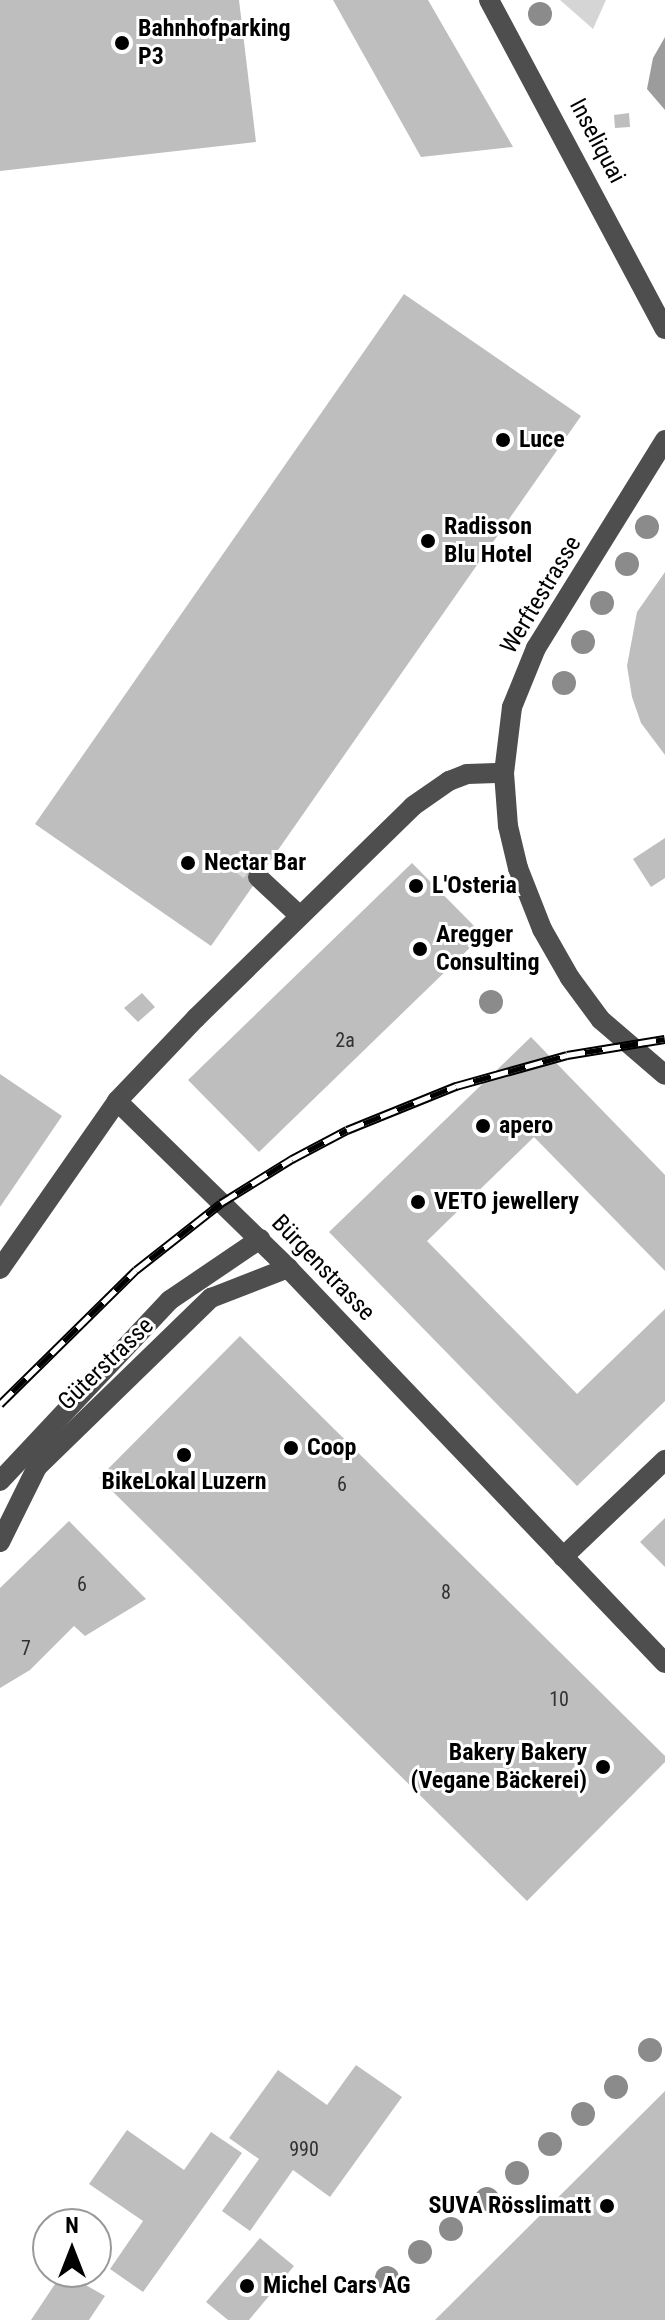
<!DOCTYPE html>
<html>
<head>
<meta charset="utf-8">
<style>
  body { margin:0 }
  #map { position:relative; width:665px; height:2320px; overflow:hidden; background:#fff; font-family:"Roboto Condensed",sans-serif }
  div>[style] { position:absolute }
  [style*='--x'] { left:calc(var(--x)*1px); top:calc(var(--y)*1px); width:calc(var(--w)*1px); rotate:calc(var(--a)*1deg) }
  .green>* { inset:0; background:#d5d5d5 }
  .water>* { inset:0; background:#9c9c9c }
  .building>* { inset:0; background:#bebebe }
  .minor-tunnel>* { height:20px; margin-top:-10px; transform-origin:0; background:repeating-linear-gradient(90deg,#d9d9d9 0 20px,transparent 0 30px) }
  .minor>* { height:20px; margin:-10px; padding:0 10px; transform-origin:10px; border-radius:10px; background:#4e4e4e }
  .rail>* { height:9px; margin-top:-4.5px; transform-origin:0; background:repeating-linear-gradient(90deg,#fff 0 18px,#000 0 36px); box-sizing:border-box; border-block:2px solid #000 }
  .trees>* { width:24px; height:24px; margin:-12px; border-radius:50%; background:#8b8b8b }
  .dots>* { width:22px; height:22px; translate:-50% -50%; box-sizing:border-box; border:4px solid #fff; border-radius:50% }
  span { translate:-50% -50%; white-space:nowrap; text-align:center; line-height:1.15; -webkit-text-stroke:6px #fff; paint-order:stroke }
  .number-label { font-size:20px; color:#303030 }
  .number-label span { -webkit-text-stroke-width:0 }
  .poi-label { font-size:24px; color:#000; font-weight:700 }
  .left { translate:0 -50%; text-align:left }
  .right { translate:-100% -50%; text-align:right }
  .street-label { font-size:24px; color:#000 }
  .north { position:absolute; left:32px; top:2208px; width:80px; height:80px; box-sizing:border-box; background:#fff; border:2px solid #999; border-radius:50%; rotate:0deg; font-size:22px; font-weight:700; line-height:32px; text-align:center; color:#000 }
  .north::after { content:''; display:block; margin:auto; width:28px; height:36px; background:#000; clip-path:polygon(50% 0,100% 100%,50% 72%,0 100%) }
</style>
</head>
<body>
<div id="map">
  <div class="green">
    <i style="clip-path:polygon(560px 0,606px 0,593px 29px)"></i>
  </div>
  <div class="water">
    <i style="clip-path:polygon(665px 37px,665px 110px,647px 89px,653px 58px)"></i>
  </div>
  <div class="building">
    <i style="clip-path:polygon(0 0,239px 0,256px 142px,0 171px)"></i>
    <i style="clip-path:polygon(333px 0,428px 0,513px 147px,421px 157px)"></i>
    <i style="clip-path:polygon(629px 113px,630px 127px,615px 128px,614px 115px)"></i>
    <i style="clip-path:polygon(404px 294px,581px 416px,211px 946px,35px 824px)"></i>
    <i style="clip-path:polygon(665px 572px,665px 755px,641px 723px,632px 697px,627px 666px,637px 612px)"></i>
    <i style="clip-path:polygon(665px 838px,665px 878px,651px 887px,633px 859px)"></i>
    <i style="clip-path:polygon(412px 863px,483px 935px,259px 1152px,188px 1080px)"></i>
    <i style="clip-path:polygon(142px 993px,155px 1007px,138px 1022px,124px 1008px)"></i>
    <i style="clip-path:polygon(531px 1037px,665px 1175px,665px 1271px,534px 1137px,427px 1241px,577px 1394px,665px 1309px,665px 1401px,577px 1486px,329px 1232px)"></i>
    <i style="clip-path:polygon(0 1074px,62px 1116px,0 1207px)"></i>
    <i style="clip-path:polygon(240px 1336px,665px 1756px,665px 1762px,527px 1901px,99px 1478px)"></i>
    <i style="clip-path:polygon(665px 1518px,665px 1567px,640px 1542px)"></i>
    <i style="clip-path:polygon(69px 1521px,146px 1599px,85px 1636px,74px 1626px,30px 1670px,0 1688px,0 1588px)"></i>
    <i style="clip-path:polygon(356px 2065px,402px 2097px,330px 2197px,293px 2170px,250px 2231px,222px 2211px,259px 2159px,229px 2138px,278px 2070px,327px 2105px)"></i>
    <i style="clip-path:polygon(665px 2091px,665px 2320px,435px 2320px)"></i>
    <i style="clip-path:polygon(127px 2130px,184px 2170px,211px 2132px,242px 2153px,143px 2292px,110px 2269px,143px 2221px,89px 2184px)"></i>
    <i style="clip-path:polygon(260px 2238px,294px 2266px,249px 2320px,228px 2320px,206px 2302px)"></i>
    <i style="clip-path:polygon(63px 2272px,105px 2296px,89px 2320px,31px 2320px)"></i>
  </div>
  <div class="minor-tunnel">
    <i style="--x:234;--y:858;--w:31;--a:38"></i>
  </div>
  <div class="minor">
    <i style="--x:489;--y:0;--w:373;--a:61.9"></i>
    <i style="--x:665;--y:440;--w:245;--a:121.8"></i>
    <i style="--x:536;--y:648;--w:64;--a:112.1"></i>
    <i style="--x:512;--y:707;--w:66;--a:96.9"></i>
    <i style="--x:504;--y:773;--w:53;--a:85.7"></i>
    <i style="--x:508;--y:826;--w:43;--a:76.6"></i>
    <i style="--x:518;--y:868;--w:66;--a:68.5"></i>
    <i style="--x:542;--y:929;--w:56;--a:60.3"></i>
    <i style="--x:570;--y:978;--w:52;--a:53.6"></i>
    <i style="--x:601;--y:1020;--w:84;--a:40.7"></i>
    <i style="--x:258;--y:877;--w:57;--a:42.9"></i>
    <i style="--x:117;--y:1101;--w:239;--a:44.3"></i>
    <i style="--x:288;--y:1268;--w:546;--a:46.34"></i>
    <i style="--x:0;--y:1269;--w:205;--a:-55.1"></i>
    <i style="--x:117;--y:1101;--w:115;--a:-46.4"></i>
    <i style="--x:196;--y:1018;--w:303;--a:-44.3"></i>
    <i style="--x:413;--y:806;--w:44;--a:-34.8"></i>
    <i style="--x:449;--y:781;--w:19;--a:-21"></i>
    <i style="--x:467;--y:774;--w:37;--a:-2"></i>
    <i style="--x:0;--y:1481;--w:248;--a:-46.8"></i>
    <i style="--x:170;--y:1300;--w:109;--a:-34.1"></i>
    <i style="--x:0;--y:1542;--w:84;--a:-63.7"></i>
    <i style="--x:37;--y:1467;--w:243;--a:-44.2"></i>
    <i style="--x:211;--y:1298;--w:83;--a:-21.3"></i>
    <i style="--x:563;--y:1557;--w:141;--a:-43.6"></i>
  </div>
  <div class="rail">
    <i style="--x:0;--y:1404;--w:191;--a:-44.6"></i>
    <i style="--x:136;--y:1270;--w:108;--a:-38.2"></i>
    <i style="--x:221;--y:1203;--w:84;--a:-31.8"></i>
    <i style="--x:292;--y:1159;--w:62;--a:-27.8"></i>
    <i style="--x:347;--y:1130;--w:118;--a:-22"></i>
    <i style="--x:456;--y:1086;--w:115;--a:-15.6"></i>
    <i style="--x:567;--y:1055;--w:99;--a:-9.3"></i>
  </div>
  <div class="trees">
    <i style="left:540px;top:14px"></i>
    <i style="left:647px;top:527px"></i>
    <i style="left:627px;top:564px"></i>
    <i style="left:602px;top:603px"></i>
    <i style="left:583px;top:642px"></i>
    <i style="left:564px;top:683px"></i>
    <i style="left:491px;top:1002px"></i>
    <i style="left:650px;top:2050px"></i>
    <i style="left:616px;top:2087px"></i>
    <i style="left:583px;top:2114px"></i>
    <i style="left:550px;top:2144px"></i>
    <i style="left:517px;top:2173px"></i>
    <i style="left:487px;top:2199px"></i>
    <i style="left:451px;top:2229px"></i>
    <i style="left:420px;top:2252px"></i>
    <i style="left:387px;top:2278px"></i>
  </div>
  <div class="dots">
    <i style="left:122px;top:43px;background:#000"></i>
    <i style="left:503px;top:440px;background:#000"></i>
    <i style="left:428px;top:541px;background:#000"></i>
    <i style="left:188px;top:863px;background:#000"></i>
    <i style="left:416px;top:886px;background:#000"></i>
    <i style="left:420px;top:949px;background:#000"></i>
    <i style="left:483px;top:1126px;background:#000"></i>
    <i style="left:418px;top:1202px;background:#000"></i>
    <i style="left:291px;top:1448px;background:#000"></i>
    <i style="left:184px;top:1455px;background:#000"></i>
    <i style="left:603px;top:1767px;background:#000"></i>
    <i style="left:607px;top:2206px;background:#000"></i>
    <i style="left:247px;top:2286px;background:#000"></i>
  </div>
  <div class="number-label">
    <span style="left:345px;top:1040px">2a</span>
    <span style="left:342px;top:1484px">6</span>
    <span style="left:82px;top:1584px">6</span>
    <span style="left:446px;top:1592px">8</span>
    <span style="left:26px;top:1648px">7</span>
    <span style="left:559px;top:1699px">10</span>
    <span style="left:304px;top:2149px">990</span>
  </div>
  <div class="poi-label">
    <span class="left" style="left:138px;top:43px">Bahnhofparking<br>P3</span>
    <span class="left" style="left:519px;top:440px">Luce</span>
    <span class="left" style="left:444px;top:541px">Radisson<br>Blu Hotel</span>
    <span class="left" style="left:204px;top:863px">Nectar Bar</span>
    <span class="left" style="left:432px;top:886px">L'Osteria</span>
    <span class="left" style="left:436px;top:949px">Aregger<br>Consulting</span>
    <span class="left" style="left:499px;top:1126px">apero</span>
    <span class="left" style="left:434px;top:1202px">VETO jewellery</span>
    <span class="left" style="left:307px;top:1448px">Coop</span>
    <span style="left:184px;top:1482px">BikeLokal Luzern</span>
    <span class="right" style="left:587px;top:1767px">Bakery Bakery<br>(Vegane Bäckerei)</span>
    <span class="right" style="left:591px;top:2206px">SUVA Rösslimatt</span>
    <span class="left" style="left:263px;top:2286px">Michel Cars AG</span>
  </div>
  <div class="street-label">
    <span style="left:597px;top:141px;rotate:62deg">Inseliquai</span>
    <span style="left:541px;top:595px;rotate:-59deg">Werftestrasse</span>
    <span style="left:323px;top:1268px;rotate:46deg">Bürgenstrasse</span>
    <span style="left:106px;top:1364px;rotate:-44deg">Güterstrasse</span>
  </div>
  <div class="north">N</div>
</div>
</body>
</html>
